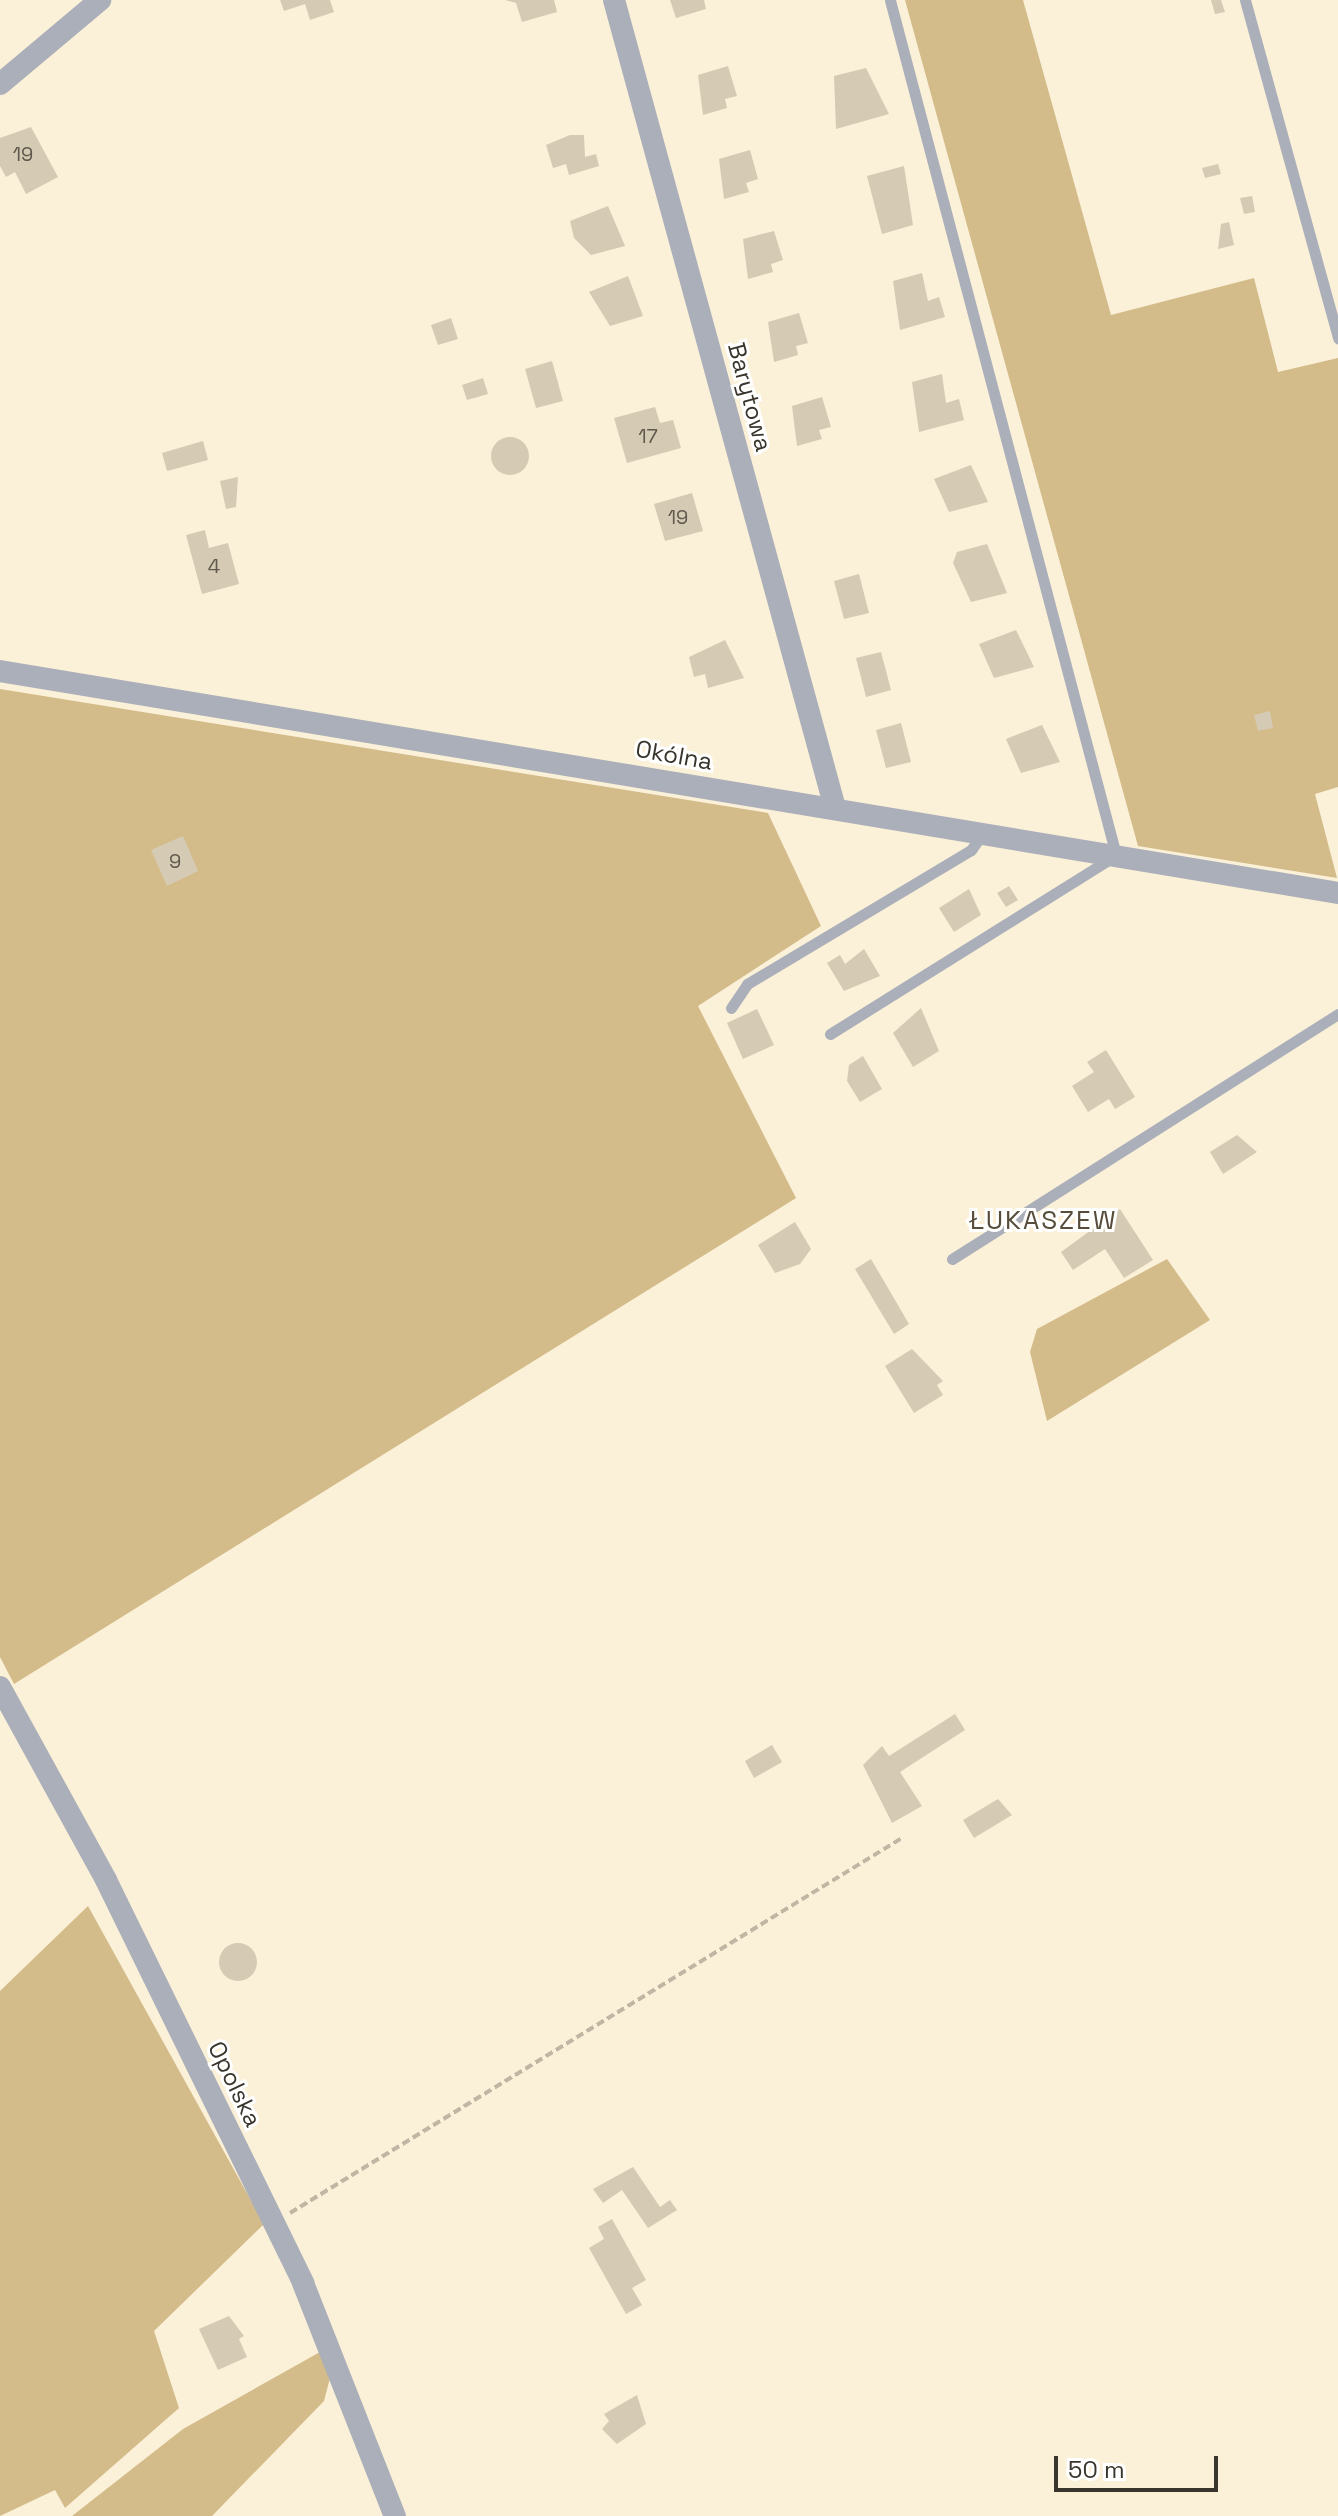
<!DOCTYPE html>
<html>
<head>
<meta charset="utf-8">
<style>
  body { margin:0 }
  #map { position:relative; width:1338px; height:2516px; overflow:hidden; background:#fbf0d8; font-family:"Space Grotesk",sans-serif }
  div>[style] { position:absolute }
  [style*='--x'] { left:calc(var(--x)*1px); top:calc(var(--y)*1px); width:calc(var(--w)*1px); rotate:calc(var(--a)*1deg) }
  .green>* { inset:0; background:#d4bc8a }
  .building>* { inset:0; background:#d5cab3 }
  .round { border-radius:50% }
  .path>* { height:4px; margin-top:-2px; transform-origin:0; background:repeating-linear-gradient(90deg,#bfb6a3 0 8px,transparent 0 12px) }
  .lane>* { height:11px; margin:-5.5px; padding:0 5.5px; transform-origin:5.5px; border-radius:5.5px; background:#abafb9 }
  .street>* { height:22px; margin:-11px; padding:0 11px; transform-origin:11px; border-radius:11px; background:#abafb9 }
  span { translate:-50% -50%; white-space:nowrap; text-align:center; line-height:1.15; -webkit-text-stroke:6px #fff; paint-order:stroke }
  .number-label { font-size:20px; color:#605a4e }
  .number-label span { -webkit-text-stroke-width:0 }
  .street-label { font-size:24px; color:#39352c }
  .neighbourhood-label { font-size:26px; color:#574d3a; letter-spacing:2px }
  .scale { position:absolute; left:1054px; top:2456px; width:164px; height:36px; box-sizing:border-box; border:4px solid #39352c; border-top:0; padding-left:10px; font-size:24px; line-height:28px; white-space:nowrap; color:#39352c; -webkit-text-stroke:6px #fff; paint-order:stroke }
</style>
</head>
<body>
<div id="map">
  <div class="green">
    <i style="clip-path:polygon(905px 0,1023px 0,1111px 315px,1254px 278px,1278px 372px,1338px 358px,1338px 787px,1315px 794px,1337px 878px,1138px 846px)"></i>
    <i style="clip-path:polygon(0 689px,768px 813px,821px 926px,698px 1006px,796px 1198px,14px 1684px,0 1657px)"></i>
    <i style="clip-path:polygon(1167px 1259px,1210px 1320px,1047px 1421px,1030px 1352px,1037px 1329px)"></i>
    <i style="clip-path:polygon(88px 1906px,264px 2224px,154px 2331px,179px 2408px,65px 2508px,55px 2490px,0 2516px,0 1991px)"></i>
    <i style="clip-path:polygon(320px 2352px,330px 2378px,324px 2401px,212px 2516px,72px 2516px,183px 2429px)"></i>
  </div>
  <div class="building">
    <i style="clip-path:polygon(280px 0,330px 0,334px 12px,310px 20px,305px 4px,284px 11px)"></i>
    <i style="clip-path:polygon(505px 0,554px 0,557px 12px,522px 22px,516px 3px)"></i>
    <i style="clip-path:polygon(670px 0,704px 0,706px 9px,676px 18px)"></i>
    <i style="clip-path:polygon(1211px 0,1221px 0,1225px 12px,1215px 14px)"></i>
    <i style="clip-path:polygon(728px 66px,737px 96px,725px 99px,727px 108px,703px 115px,698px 75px)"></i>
    <i style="clip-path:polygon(866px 68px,889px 114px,836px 129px,834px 76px)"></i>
    <i style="clip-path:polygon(31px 127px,58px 177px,26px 194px,15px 172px,6px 177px,0 166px,0 138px)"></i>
    <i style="clip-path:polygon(570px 135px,584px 135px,585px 157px,596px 154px,599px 166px,569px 175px,566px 164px,553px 168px,546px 145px)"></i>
    <i style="clip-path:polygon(750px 150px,758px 179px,746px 183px,749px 192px,724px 199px,719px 159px)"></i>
    <i style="clip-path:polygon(1218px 164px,1221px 174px,1205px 178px,1202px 168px)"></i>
    <i style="clip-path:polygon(904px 166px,913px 225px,882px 234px,867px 176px)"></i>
    <i style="clip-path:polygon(1252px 196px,1255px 212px,1244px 214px,1240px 198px)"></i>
    <i style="clip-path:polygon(608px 206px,625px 246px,591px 255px,574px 238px,570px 221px)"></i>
    <i style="clip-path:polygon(1229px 222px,1234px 245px,1218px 249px,1221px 224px)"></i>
    <i style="clip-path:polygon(774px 231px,783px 260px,771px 264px,773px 272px,748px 279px,743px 239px)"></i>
    <i style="clip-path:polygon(922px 273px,928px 301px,939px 297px,945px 317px,900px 330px,893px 281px)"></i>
    <i style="clip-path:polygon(628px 276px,643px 316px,610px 326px,589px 292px)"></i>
    <i style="clip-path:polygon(799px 313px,808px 343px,796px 346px,798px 355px,774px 362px,768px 322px)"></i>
    <i style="clip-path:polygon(451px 318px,458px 339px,438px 345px,431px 325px)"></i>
    <i style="clip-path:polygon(552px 361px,563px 401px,536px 408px,525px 369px)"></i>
    <i style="clip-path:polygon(942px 374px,946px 403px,959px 399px,964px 420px,919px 432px,912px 382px)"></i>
    <i style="clip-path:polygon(483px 378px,488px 394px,467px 400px,462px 385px)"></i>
    <i style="clip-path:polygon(822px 397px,831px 427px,819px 430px,822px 439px,797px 446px,792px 406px)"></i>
    <i style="clip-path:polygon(655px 407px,660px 423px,673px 420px,681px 448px,627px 463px,614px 418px)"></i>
    <i class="round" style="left:491px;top:437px;width:38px;height:38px"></i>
    <i style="clip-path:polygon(203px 441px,208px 460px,167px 471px,162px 453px)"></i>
    <i style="clip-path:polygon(971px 465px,988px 502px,949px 512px,934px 479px)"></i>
    <i style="clip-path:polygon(238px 477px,236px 507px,226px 509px,220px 481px)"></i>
    <i style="clip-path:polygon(692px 493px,703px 531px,665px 541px,654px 504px)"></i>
    <i style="clip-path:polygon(205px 530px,209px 548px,228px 543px,239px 584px,202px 594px,186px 535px)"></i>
    <i style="clip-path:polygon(987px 544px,1007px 593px,971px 602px,953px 563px,957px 552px)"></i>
    <i style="clip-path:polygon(859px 574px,869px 613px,844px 619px,834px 581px)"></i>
    <i style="clip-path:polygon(1016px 630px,1034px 667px,994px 678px,979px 644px)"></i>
    <i style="clip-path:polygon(725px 640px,744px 678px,708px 688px,705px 674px,694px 677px,689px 657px)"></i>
    <i style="clip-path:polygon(881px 652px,891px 690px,866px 697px,856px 658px)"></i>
    <i style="clip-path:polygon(1270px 711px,1273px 728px,1258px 731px,1254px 715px)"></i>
    <i style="clip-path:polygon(901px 723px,911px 762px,886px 768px,876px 730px)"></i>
    <i style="clip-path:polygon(1042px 725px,1060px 762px,1021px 773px,1006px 739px)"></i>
    <i style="clip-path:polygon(183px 836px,198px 871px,167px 886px,151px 850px)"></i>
    <i style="clip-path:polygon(1009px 886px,1018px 900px,1006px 907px,997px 893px)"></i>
    <i style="clip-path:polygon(969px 889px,981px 915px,954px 932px,939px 908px)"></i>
    <i style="clip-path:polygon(864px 949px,880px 976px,844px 991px,827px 963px,840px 955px,845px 964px)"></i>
    <i style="clip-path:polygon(921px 1008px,939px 1051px,913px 1067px,893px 1033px)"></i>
    <i style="clip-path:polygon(757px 1009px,774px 1045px,743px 1059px,727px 1023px)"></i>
    <i style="clip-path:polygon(1106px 1050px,1135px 1097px,1115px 1109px,1109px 1099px,1088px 1112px,1072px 1086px,1094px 1072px,1087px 1062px)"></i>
    <i style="clip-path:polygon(863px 1056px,882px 1089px,860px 1102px,847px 1081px,849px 1065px)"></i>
    <i style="clip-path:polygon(1237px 1135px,1257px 1152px,1223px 1174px,1210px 1152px)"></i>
    <i style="clip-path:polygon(1120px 1209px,1153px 1260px,1124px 1278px,1105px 1249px,1073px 1270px,1061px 1252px)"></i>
    <i style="clip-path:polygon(795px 1222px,811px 1249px,800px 1264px,775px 1273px,758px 1245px)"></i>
    <i style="clip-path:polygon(871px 1259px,909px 1324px,894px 1334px,855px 1269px)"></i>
    <i style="clip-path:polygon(912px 1349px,943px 1381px,937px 1385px,943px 1395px,914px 1413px,885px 1366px)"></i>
    <i style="clip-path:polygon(955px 1714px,965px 1730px,900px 1772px,922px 1806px,892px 1823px,863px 1765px,882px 1746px,889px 1756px)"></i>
    <i style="clip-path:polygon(772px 1745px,782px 1762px,754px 1778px,745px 1761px)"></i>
    <i style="clip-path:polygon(998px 1799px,1012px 1815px,974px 1838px,963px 1820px)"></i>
    <i class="round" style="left:219px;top:1943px;width:38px;height:38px"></i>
    <i style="clip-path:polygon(633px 2167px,660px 2207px,670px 2200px,677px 2210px,648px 2228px,622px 2190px,603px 2203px,593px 2189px)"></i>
    <i style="clip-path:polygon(612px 2219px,646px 2280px,632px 2288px,642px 2305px,626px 2314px,589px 2248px,604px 2239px,598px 2227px)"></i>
    <i style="clip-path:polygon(229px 2316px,244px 2336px,239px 2339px,247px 2357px,218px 2370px,199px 2329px)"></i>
    <i style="clip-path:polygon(637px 2395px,646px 2424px,617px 2444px,602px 2429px,609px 2421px,604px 2414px)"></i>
  </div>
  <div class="path">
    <i style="--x:290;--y:2213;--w:718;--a:-31.5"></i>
  </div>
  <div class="lane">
    <i style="--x:1245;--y:0;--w:351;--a:74.6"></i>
    <i style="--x:731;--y:1008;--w:29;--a:-56"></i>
    <i style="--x:747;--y:984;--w:261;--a:-30.9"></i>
    <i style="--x:971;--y:850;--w:21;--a:-55"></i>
    <i style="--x:830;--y:1034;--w:337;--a:-32"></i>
    <i style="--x:1116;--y:855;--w:884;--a:-104.81"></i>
    <i style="--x:952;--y:1259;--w:457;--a:-32.4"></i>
  </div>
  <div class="street">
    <i style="--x:614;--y:0;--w:838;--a:74.7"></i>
    <i style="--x:0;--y:84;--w:131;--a:-40"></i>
    <i style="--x:0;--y:671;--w:1356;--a:9.42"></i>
    <i style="--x:0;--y:1687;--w:220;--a:61.2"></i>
    <i style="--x:106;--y:1880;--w:449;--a:63.9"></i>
    <i style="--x:303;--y:2283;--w:251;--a:68.5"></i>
  </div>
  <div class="number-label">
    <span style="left:23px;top:154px">19</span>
    <span style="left:648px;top:436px">17</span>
    <span style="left:678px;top:517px">19</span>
    <span style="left:214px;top:566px">4</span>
    <span style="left:175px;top:861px">9</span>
  </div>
  <div class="street-label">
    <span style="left:750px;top:397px;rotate:75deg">Barytowa</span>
    <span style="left:674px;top:755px;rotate:10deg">Okólna</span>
    <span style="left:235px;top:2084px;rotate:64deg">Opolska</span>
  </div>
  <div class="neighbourhood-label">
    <span style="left:1043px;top:1221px">ŁUKASZEW</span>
  </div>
  <div class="scale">50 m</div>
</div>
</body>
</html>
